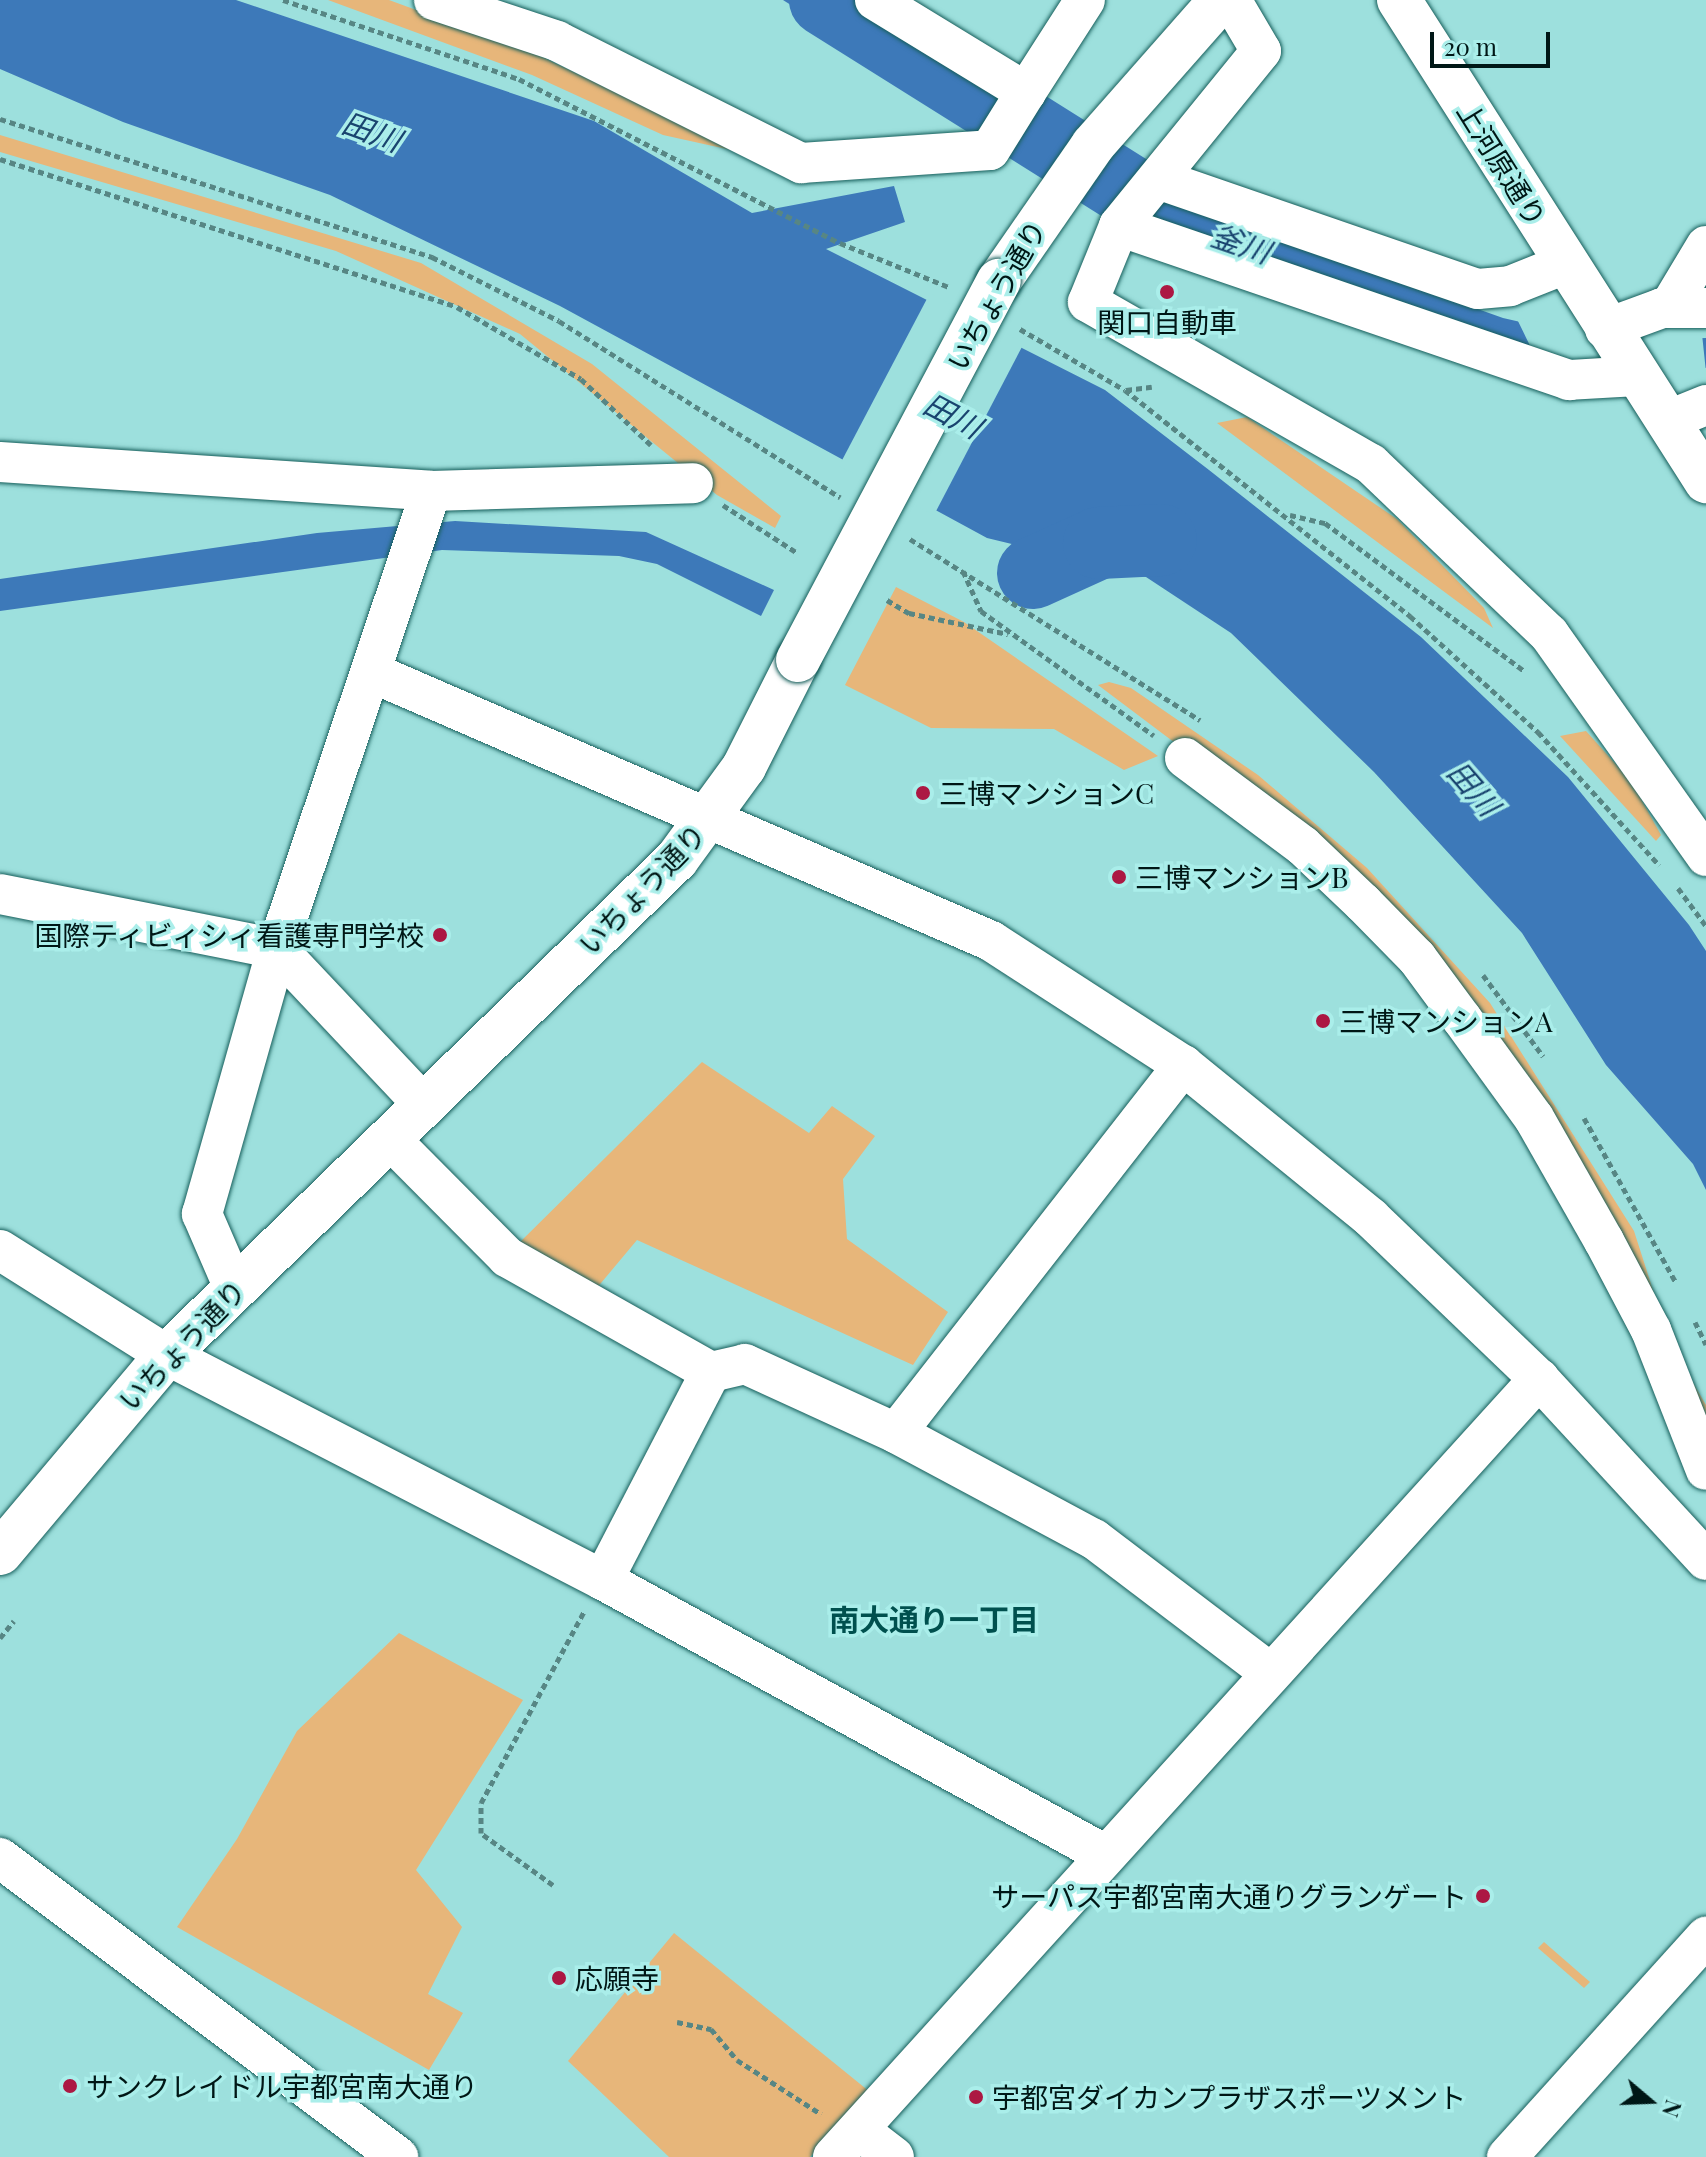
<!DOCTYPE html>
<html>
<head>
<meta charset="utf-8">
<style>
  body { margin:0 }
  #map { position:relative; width:1706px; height:2157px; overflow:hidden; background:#9de0dd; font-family:"Playfair Display","Noto Sans JP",serif }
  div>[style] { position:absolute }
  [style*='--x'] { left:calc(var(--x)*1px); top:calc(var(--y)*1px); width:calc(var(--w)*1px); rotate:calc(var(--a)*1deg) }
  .green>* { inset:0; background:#e7b67a }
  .water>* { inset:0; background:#3d79b9 }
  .pier>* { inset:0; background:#9de0dd }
  .river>* { height:72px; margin:-36px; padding:0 36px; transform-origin:36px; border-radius:36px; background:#3d79b9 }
  .path>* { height:5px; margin-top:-2.5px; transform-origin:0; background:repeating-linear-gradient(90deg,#578684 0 6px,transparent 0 10px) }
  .roads { filter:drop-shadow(0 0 2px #165e5b) drop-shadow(0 0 2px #165e5b) }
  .street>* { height:40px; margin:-20px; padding:0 20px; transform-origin:20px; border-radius:20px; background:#fff }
  .secondary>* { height:44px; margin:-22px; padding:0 22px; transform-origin:22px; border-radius:22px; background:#fff }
  .bridges { filter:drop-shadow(0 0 2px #165e5b) drop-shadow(0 0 2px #165e5b) }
  .secondary-bridge>* { height:44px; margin:-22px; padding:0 22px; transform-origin:22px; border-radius:22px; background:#fff }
  .dots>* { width:22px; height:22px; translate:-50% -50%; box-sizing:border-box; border:4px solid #aaeeea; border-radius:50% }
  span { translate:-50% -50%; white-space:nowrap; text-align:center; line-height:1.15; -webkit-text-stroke:7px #aaeeea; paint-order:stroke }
  .street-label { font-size:28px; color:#001716 }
  .poi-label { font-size:28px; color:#001716 }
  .left { translate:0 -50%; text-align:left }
  .right { translate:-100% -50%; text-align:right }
  .water-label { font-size:30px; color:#19446f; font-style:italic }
  .neighbourhood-label { font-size:30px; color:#00504e; font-weight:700 }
  .north { position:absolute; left:1610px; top:2061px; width:80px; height:80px; -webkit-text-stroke:6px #aaeeea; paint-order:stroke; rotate:109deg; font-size:22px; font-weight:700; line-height:32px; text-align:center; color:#001716 }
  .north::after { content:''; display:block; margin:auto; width:28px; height:36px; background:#001716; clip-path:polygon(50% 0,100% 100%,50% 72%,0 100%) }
  .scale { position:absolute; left:1430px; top:32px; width:120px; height:36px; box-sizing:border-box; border:4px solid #001716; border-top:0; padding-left:10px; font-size:24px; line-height:28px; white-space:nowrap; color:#001716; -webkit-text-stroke:6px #aaeeea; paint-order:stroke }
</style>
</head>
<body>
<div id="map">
  <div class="green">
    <i style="clip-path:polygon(328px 0,389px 0,536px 54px,740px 152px,663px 135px,532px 75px)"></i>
    <i style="clip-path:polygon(0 135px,421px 263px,592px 364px,781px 516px,775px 528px,717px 495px,520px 334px,336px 251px,0 152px)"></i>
    <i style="clip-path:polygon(1247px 417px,1397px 519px,1484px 608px,1493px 628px,1217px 423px)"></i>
    <i style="clip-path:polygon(896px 587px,964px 622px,1158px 756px,1124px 770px,1054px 729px,931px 728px,845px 685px)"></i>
    <i style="clip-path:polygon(1109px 682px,1131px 688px,1258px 775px,1367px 868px,1490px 1003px,1634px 1231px,1670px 1343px,1706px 1405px,1706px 1454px,1613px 1250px,1308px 843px,1098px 685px)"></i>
    <i style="clip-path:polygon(1586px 731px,1631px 781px,1661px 835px,1656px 841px,1560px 736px)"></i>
    <i style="clip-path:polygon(702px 1062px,809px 1133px,832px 1106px,875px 1136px,843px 1179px,847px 1239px,948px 1312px,913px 1365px,637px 1240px,596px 1289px,515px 1247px)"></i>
    <i style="clip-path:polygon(399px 1633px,523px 1700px,416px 1870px,462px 1927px,428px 1994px,463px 2013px,429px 2070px,177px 1927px,237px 1839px,297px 1731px)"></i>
    <i style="clip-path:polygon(674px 1933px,870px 2092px,810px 2157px,669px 2157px,568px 2061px)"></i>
    <i style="clip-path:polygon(1544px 1942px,1590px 1982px,1584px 1988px,1538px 1948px)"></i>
  </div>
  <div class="water">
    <i style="clip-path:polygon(0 0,236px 0,594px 121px,752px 213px,894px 186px,905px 222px,826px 249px,1105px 390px,1209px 470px,1421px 637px,1568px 777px,1689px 925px,1706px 951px,1706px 1190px,1693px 1164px,1606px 1065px,1522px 933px,1374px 772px,1231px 633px,1146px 577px,987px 538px,560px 306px,330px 195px,123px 122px,0 69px)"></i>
    <i style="clip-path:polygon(783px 0,848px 0,1005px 96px,983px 127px)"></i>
    <i style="clip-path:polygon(1166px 198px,1503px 318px,1604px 341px,1706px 338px,1706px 368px,1526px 348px,1153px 224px)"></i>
    <i style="clip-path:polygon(455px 521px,646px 532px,774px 590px,761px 616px,657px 564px,619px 556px,442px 550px,0 611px,0 579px,317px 533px)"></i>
  </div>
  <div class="pier">
    <i style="clip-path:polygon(930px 293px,1024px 343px,934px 515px,839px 466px)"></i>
    <i style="clip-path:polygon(1516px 317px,1604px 337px,1702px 334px,1706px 372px,1620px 373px,1534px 354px)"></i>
  </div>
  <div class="river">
    <i style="--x:825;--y:0;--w:395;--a:32.1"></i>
    <i style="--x:1160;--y:210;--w:59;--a:24"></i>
    <i style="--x:1033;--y:573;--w:72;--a:-24.4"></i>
    <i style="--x:1099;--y:543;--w:62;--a:-2.8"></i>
  </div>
  <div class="path">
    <i style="--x:283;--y:0;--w:249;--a:18.5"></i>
    <i style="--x:519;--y:79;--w:360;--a:27.1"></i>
    <i style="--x:840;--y:243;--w:118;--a:22"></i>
    <i style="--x:0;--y:119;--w:454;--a:17.7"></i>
    <i style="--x:432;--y:257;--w:142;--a:26.7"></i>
    <i style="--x:559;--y:321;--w:332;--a:32.1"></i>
    <i style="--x:0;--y:159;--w:480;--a:17.9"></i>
    <i style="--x:457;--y:307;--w:143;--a:30.1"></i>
    <i style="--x:581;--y:379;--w:96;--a:43.3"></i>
    <i style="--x:1020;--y:329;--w:121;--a:30.2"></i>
    <i style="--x:1125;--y:390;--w:364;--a:38.4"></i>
    <i style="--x:1410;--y:616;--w:173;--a:42.2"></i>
    <i style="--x:1538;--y:732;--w:180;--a:47.7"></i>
    <i style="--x:1126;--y:390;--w:26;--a:-7"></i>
    <i style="--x:723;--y:505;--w:87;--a:32.8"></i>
    <i style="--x:1290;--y:515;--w:36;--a:13"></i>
    <i style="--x:1325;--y:523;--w:247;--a:36.6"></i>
    <i style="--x:910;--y:539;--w:342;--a:32"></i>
    <i style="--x:963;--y:571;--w:44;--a:65.8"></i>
    <i style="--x:981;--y:611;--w:213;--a:35.8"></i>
    <i style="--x:887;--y:600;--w:26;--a:31"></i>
    <i style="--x:909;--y:613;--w:101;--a:12"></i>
    <i style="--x:1678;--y:888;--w:47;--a:53.6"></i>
    <i style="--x:1483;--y:975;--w:101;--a:53.5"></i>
    <i style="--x:1584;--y:1118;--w:187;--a:60.8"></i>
    <i style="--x:1695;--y:1322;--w:25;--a:64"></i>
    <i style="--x:0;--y:1638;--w:22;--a:-51"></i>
    <i style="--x:553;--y:1885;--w:89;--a:-144.2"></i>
    <i style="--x:481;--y:1833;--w:30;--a:-90"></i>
    <i style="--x:481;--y:1803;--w:217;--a:-61.7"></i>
    <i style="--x:677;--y:2022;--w:35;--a:12"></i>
    <i style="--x:711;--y:2029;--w:40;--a:50"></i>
    <i style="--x:737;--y:2060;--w:100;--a:32.7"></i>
  </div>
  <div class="roads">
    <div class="street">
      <i style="--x:434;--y:0;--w:130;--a:18.4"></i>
      <i style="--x:557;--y:41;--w:273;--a:26.6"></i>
      <i style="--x:801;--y:163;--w:189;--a:-3.9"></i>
      <i style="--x:990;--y:150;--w:68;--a:-58.2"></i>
      <i style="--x:875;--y:0;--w:177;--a:31.4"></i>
      <i style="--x:1026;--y:92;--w:109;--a:-57.3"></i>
      <i style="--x:1231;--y:0;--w:59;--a:59.5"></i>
      <i style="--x:1261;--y:51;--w:225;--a:129.1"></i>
      <i style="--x:1119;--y:226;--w:82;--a:112.2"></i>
      <i style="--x:1088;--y:302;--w:326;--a:29.8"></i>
      <i style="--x:1371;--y:464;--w:246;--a:43.7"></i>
      <i style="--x:1549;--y:634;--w:272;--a:54.7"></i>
      <i style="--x:1158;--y:179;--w:338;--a:19"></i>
      <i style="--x:1478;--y:289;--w:32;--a:-5"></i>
      <i style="--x:1510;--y:286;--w:59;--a:-21.8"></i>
      <i style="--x:1119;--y:226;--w:476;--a:18.9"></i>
      <i style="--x:1569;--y:380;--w:70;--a:-3.3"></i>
      <i style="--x:1670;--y:306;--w:70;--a:-59"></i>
      <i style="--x:1605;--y:329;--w:61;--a:-20.2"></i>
      <i style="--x:1662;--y:308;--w:44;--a:0"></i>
      <i style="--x:1669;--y:420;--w:40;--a:-22"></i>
      <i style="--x:0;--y:462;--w:432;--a:3.8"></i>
      <i style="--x:431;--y:491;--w:262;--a:-1.7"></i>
      <i style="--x:373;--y:673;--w:674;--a:23.44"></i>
      <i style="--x:991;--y:941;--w:229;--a:32.9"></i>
      <i style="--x:1183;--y:1065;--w:242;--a:39.1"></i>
      <i style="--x:1371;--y:1218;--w:233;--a:43.8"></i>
      <i style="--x:1539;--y:1379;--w:246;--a:47.3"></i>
      <i style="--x:1185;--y:758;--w:147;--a:36.7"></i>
      <i style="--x:1303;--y:846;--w:83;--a:43.5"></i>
      <i style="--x:1363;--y:903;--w:77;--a:45.5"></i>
      <i style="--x:1417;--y:958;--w:76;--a:53.6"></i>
      <i style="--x:1462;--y:1019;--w:122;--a:54"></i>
      <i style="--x:1534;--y:1118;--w:142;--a:60.4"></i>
      <i style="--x:1604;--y:1241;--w:101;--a:62.2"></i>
      <i style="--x:1651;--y:1330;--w:150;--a:68.6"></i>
      <i style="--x:0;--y:894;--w:282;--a:11.2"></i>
      <i style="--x:277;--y:949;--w:216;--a:46.7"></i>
      <i style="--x:391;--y:1140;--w:165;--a:45.2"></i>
      <i style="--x:507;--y:1257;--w:234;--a:29.4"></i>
      <i style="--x:711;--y:1372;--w:35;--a:-13"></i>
      <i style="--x:745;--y:1364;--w:166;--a:24.6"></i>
      <i style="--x:896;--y:1433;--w:225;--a:28.2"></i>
      <i style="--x:1094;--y:1539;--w:220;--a:37.2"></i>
      <i style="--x:0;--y:1250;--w:197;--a:32.2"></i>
      <i style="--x:167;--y:1355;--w:491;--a:27.3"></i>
      <i style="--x:603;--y:1580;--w:569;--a:28.68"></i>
      <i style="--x:234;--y:1288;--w:81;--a:-113.4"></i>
      <i style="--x:202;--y:1214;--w:275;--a:-74.2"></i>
      <i style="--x:277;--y:949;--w:483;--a:-71.4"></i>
      <i style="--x:896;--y:1433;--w:467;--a:-52"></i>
      <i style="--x:603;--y:1580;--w:234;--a:-62.6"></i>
      <i style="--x:0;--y:1858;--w:498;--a:36.9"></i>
      <i style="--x:859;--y:2130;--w:44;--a:37.6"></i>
      <i style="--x:833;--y:2157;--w:1051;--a:-47.78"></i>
      <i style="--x:1507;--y:2157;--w:297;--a:-47.9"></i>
    </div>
    <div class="secondary">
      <i style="--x:1399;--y:0;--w:571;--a:57.45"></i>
      <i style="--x:999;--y:281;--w:165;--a:-55.3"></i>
      <i style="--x:1093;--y:145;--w:193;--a:-48.6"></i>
      <i style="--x:0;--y:1553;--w:259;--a:-49.9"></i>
      <i style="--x:167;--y:1355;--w:711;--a:-44.2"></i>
      <i style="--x:677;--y:859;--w:114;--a:-53.9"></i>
      <i style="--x:744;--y:767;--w:120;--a:-63.2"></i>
    </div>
  </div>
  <div class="bridges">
    <div class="secondary-bridge">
      <i style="--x:798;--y:660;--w:429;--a:-62.1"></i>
    </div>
  </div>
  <div class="dots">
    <i style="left:1167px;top:292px;background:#ac1843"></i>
    <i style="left:923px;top:793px;background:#ac1843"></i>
    <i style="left:1119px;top:877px;background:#ac1843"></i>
    <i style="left:440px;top:935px;background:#ac1843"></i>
    <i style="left:1323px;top:1021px;background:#ac1843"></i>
    <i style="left:1483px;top:1896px;background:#ac1843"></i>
    <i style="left:559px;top:1978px;background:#ac1843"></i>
    <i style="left:70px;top:2086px;background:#ac1843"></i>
    <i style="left:976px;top:2097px;background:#ac1843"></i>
  </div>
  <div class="street-label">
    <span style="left:1502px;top:164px;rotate:58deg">上河原通り</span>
    <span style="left:996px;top:295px;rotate:-60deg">いちょう通り</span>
    <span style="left:642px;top:889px;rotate:-46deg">いちょう通り</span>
    <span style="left:182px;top:1345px;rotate:-46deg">いちょう通り</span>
  </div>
  <div class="poi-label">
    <span style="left:1167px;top:322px">関口自動車</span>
    <span class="left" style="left:939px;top:793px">三博マンションC</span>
    <span class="left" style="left:1135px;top:877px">三博マンションB</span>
    <span class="right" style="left:424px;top:935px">国際ティビィシィ看護専門学校</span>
    <span class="left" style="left:1339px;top:1021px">三博マンションA</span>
    <span class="right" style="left:1467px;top:1896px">サーパス宇都宮南大通りグランゲート</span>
    <span class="left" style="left:575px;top:1978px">応願寺</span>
    <span class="left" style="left:86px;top:2086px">サンクレイドル宇都宮南大通り</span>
    <span class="left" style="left:992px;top:2097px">宇都宮ダイカンプラザスポーツメント</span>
  </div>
  <div class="water-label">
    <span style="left:372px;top:131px;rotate:20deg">田川</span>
    <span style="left:1241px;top:243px;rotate:19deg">釜川</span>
    <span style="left:953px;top:415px;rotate:28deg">田川</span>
    <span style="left:1474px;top:788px;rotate:49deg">田川</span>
  </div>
  <div class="neighbourhood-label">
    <span style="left:934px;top:1619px">南大通り一丁目</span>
  </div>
  <div class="north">N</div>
  <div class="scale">20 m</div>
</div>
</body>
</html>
